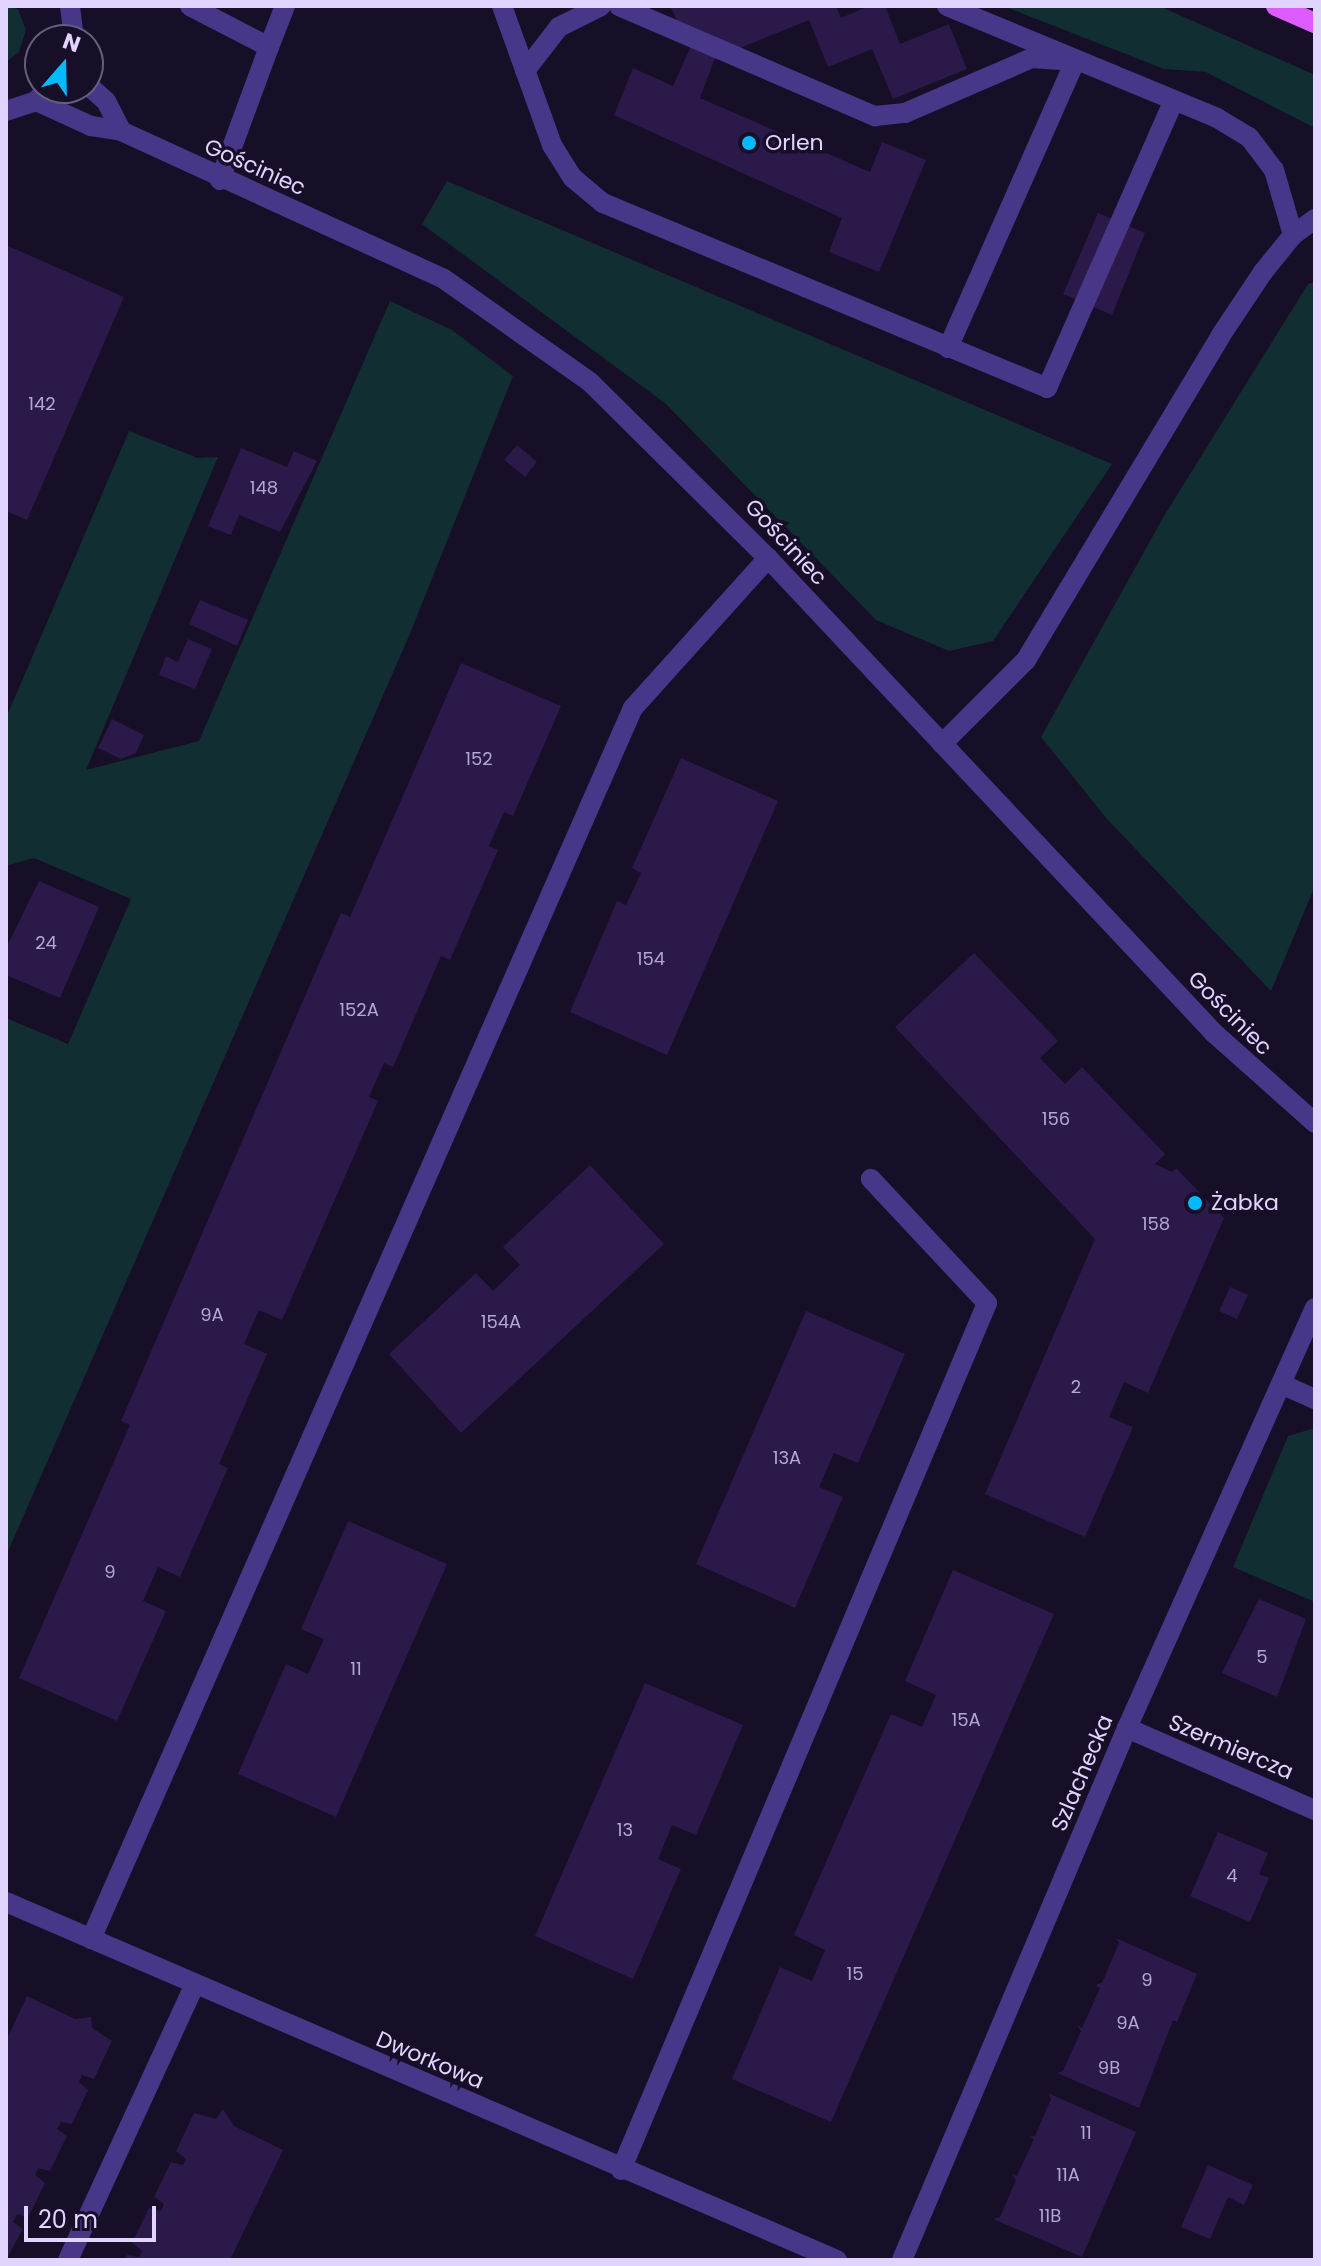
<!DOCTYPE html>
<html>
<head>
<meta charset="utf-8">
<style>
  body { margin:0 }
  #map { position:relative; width:1321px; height:2266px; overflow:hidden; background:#170e28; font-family:Poppins,sans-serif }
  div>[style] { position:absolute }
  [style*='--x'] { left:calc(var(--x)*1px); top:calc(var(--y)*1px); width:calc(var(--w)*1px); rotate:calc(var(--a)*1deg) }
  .green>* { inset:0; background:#112e32 }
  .building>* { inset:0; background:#2b194a }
  .minor>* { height:20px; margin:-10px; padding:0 10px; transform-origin:10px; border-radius:10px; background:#483789 }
  .major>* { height:20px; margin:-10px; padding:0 10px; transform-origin:10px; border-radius:10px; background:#de5cff }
  .dots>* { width:22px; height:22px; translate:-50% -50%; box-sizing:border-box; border:4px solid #170e28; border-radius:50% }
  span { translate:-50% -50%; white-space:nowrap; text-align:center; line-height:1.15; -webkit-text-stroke:7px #170e28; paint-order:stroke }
  .number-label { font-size:18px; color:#b4a6d2 }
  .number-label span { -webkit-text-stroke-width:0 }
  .poi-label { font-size:22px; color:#e1d5ff }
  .left { translate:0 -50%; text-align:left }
  .street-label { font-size:22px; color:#e1d5ff }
  .frame { position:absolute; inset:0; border:8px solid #e1d5ff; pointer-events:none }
  .north { position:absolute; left:24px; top:24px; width:80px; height:80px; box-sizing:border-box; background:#170e28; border:2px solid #685e7e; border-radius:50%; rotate:20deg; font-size:22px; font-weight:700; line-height:32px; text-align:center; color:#e1d5ff }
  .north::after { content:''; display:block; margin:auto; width:28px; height:36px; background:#01baff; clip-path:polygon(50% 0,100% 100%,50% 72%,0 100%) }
  .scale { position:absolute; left:24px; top:2206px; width:132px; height:36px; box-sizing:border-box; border:4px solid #e1d5ff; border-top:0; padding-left:10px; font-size:24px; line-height:28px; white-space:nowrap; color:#e1d5ff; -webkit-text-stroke:6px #170e28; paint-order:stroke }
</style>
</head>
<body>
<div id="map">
  <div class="green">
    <i style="clip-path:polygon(6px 6px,18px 9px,26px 30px,19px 52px,6px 62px)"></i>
    <i style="clip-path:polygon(1003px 6px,1159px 6px,1315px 75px,1315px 128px,1206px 72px,1164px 69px)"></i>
    <i style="clip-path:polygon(447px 181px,1112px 464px,993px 641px,949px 651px,876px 620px,666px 404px,422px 224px)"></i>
    <i style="clip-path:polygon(1315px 282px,1315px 886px,1271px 991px,1107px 819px,1041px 737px,1164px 516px,1308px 284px)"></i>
    <i style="clip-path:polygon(390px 301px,452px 330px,513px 376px,409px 636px,6px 1556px,6px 1018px,68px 1044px,131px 899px,34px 858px,6px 866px,6px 718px,129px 431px,198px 458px,218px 457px,86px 770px,199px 741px)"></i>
    <i style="clip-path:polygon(1315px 1428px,1315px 1602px,1233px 1567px,1288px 1436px)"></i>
  </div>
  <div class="building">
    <i style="clip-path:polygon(670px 6px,836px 6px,841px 18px,869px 6px,885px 6px,900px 44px,949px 24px,967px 69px,893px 99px,872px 49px,828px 67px,809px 20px,715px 58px,700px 98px,870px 172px,882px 142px,926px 160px,879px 272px,829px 252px,842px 218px,614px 115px,633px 68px,673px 86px,690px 48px)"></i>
    <i style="clip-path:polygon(1098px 213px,1145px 233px,1112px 315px,1063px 294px)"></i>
    <i style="clip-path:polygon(6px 245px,124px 297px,27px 520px,6px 511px)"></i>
    <i style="clip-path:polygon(517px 445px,537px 462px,525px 477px,504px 460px)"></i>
    <i style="clip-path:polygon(241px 448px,287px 467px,294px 451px,317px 461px,280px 532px,239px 515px,231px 535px,208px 526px)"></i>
    <i style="clip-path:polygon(200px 600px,248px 620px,237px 646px,189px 624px)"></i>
    <i style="clip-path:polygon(188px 639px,212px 649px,195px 689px,159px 675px,166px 656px,178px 662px)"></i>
    <i style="clip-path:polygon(461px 663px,561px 706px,513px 816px,504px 812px,489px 846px,498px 850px,450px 960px,441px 956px,393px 1067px,384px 1063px,369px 1097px,378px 1101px,282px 1320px,259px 1310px,244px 1344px,267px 1354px,219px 1464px,228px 1468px,180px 1577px,158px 1567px,143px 1601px,166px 1611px,117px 1721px,19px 1678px,130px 1425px,121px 1421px,341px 913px,350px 917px)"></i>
    <i style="clip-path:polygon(112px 719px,144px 735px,136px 753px,121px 759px,98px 748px)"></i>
    <i style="clip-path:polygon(681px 758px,778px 801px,667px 1055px,570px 1012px,617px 901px,626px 905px,641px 873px,632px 868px)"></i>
    <i style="clip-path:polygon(39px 881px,99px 907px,60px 998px,6px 975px,6px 948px)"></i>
    <i style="clip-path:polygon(974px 953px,1058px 1041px,1040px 1058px,1065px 1084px,1082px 1067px,1165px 1154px,1155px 1164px,1172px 1172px,1176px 1168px,1224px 1218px,1148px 1393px,1124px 1382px,1109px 1417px,1133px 1427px,1085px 1537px,985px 1494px,1095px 1239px,895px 1027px)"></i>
    <i style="clip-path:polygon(590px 1165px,664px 1244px,461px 1433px,389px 1354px,476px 1273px,493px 1291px,520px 1265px,503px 1247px)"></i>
    <i style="clip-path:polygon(1230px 1287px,1248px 1295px,1237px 1319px,1219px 1311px)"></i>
    <i style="clip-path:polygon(806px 1311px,905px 1354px,858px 1463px,834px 1453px,819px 1487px,843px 1497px,795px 1608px,696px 1564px)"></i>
    <i style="clip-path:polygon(348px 1521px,447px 1564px,336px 1817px,238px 1774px,286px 1664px,308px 1674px,324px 1639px,301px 1629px)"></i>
    <i style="clip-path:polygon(953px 1570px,1054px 1614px,831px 2122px,732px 2079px,780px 1967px,812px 1981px,825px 1950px,794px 1935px,891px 1714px,922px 1727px,936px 1695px,905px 1681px)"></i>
    <i style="clip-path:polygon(1259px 1599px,1306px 1619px,1277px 1697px,1222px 1673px)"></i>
    <i style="clip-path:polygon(645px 1683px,743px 1725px,696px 1835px,672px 1825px,658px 1859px,681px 1869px,633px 1979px,535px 1936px)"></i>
    <i style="clip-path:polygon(1218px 1832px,1268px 1853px,1259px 1874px,1269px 1878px,1250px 1922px,1190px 1896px)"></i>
    <i style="clip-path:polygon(1116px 1938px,1197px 1974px,1177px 2022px,1173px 2020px,1139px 2108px,1057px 2073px,1063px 2071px,1081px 2031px,1077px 2025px,1082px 2028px,1100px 1988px,1095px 1985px,1102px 1983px,1119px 1943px)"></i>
    <i style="clip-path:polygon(27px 1996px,75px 2019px,91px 2017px,92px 2028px,112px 2041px,94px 2079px,82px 2075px,79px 2082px,88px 2090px,72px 2124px,61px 2122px,57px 2129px,67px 2136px,50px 2171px,38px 2168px,35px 2175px,45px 2183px,28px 2218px,17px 2214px,13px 2222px,23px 2229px,6px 2260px,6px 2041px)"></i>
    <i style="clip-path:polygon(1048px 2093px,1136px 2132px,1082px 2257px,993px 2219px,1000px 2217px,1016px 2180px,1012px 2174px,1017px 2176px,1034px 2139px,1029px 2137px,1035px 2136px,1051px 2099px)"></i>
    <i style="clip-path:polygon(223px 2109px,234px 2126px,283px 2150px,230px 2260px,124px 2260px,127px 2255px,139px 2257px,142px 2251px,132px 2243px,149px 2208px,161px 2211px,164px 2204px,154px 2197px,171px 2162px,183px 2165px,186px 2159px,176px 2151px,194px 2113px,216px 2119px)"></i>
    <i style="clip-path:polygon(1208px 2165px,1253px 2185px,1244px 2205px,1228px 2197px,1210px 2239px,1181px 2227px)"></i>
  </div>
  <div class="minor">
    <i style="--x:70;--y:6;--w:34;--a:83"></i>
    <i style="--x:190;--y:6;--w:89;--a:27.4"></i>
    <i style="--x:269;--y:47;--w:44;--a:-68.7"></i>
    <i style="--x:502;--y:6;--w:148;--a:70.2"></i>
    <i style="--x:552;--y:145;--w:39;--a:58"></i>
    <i style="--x:573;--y:178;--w:39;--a:40"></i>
    <i style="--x:603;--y:203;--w:481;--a:22.6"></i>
    <i style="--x:1047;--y:388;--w:313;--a:-66.2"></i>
    <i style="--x:619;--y:6;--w:279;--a:23.3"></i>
    <i style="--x:875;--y:116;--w:30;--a:-6"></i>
    <i style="--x:905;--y:113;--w:138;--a:-23.4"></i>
    <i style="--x:1032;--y:58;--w:43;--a:4"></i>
    <i style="--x:947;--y:6;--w:292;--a:22.5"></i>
    <i style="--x:1217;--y:118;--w:37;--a:31"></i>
    <i style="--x:1249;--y:137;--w:41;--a:52.9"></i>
    <i style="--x:1274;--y:170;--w:68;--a:73.7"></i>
    <i style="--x:525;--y:71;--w:56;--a:-52.3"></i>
    <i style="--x:559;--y:27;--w:47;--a:-26.6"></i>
    <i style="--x:88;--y:85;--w:24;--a:42"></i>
    <i style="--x:106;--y:101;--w:34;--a:63"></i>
    <i style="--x:36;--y:101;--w:60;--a:24.4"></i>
    <i style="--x:91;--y:126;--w:30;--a:9"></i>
    <i style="--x:121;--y:131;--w:355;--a:24.6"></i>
    <i style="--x:444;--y:279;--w:179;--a:35.2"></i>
    <i style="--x:590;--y:382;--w:250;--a:44.7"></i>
    <i style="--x:768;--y:558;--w:652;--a:46.8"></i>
    <i style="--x:1214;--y:1033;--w:135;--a:41.7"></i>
    <i style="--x:6;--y:111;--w:32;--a:-18"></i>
    <i style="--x:36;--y:101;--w:18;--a:-47"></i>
    <i style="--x:220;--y:180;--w:142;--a:-69.8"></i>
    <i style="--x:948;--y:348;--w:314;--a:-66.1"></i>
    <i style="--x:942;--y:744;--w:119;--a:-45"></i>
    <i style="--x:1026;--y:660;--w:379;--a:-59"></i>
    <i style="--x:1221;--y:335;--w:76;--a:-56.3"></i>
    <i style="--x:1263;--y:272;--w:48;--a:-51"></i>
    <i style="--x:1293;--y:235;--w:27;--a:-36"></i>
    <i style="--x:1281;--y:1384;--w:37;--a:24"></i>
    <i style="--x:1127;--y:1728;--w:205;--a:23.6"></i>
    <i style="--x:6;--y:1902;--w:905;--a:23.31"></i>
    <i style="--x:91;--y:1939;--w:1345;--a:-66.24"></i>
    <i style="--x:633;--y:708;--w:202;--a:-48"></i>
    <i style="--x:621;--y:2170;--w:941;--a:-67.11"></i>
    <i style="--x:987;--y:1303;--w:170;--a:-133.1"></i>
    <i style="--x:68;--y:2260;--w:304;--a:-65.3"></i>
    <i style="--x:902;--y:2260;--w:578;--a:-67.07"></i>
    <i style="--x:1127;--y:1728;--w:460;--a:-65.9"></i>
  </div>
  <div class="major">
    <i style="--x:1276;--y:6;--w:43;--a:23.6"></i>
  </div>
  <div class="dots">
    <i style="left:749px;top:143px;background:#01baff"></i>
    <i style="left:1195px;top:1203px;background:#01baff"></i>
  </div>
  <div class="number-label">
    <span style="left:42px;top:404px">142</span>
    <span style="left:264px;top:488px">148</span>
    <span style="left:479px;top:759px">152</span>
    <span style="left:46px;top:943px">24</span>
    <span style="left:651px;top:959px">154</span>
    <span style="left:359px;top:1010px">152A</span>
    <span style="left:1056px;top:1119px">156</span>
    <span style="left:1156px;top:1224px">158</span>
    <span style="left:212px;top:1315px">9A</span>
    <span style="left:501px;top:1322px">154A</span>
    <span style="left:1076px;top:1387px">2</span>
    <span style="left:787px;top:1458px">13A</span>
    <span style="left:110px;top:1572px">9</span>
    <span style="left:1262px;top:1657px">5</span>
    <span style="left:356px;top:1669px">11</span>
    <span style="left:966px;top:1720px">15A</span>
    <span style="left:625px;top:1830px">13</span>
    <span style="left:1232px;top:1876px">4</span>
    <span style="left:855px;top:1974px">15</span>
    <span style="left:1147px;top:1980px">9</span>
    <span style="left:1128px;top:2023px">9A</span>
    <span style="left:1109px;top:2068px">9B</span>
    <span style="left:1086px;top:2133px">11</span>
    <span style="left:1068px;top:2175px">11A</span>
    <span style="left:1050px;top:2216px">11B</span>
  </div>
  <div class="poi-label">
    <span class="left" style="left:765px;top:143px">Orlen</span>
    <span class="left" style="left:1211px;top:1203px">Żabka</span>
  </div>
  <div class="street-label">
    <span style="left:255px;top:167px;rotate:24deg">Gościniec</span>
    <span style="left:786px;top:542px;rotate:47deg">Gościniec</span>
    <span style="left:1230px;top:1013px;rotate:45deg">Gościniec</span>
    <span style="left:1231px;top:1747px;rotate:23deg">Szermiercza</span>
    <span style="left:1082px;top:1773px;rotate:-67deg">Szlachecka</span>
    <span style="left:430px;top:2060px;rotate:23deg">Dworkowa</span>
  </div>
  <div class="frame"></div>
  <div class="north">N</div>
  <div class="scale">20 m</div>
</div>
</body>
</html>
